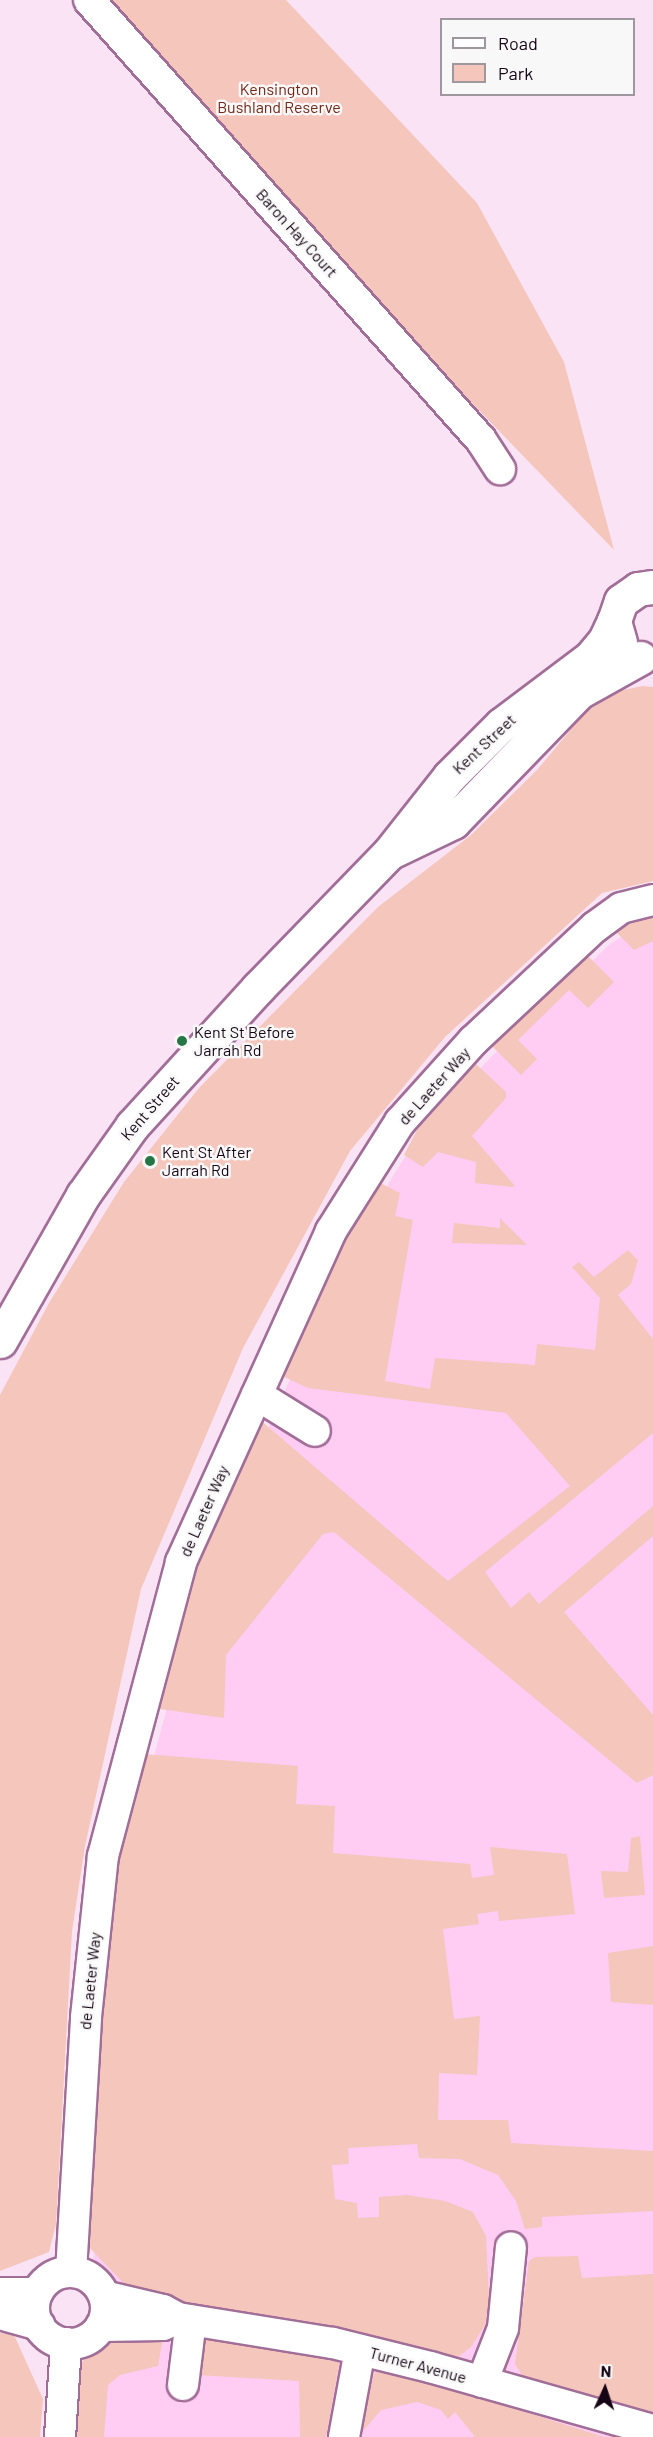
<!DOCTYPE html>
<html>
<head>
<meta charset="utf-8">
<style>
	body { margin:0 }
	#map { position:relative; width:653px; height:2437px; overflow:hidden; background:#fae3f5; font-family:Barlow,sans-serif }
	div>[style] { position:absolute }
	.built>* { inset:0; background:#ffccf4 }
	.green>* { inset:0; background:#f4c6bc }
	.roads { filter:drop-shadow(2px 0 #a16e98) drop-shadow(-2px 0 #a16e98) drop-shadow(0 2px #a16e98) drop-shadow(0 -2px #a16e98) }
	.street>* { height:30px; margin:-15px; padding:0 15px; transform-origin:15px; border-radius:15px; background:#fff }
	.street>.ring { margin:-15px; padding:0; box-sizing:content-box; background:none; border:30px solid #fff; border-radius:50% }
	.primary>* { height:33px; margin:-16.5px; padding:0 16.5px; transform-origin:16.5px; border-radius:16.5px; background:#fff }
	.dots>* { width:16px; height:16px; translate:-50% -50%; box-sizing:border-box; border:3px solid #f8f8f8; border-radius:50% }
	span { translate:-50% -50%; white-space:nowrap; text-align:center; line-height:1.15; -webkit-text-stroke:5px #f8f8f8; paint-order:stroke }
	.park-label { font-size:16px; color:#732717 }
	.street-label { font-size:16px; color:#160514 }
	.poi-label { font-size:16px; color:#160514 }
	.left { translate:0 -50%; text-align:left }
	.legend { position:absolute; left:440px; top:18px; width:195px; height:78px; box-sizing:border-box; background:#f8f8f8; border:2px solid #9e979d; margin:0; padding:8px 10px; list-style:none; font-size:18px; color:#160514 }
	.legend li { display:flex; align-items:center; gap:12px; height:30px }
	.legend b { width:30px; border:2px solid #9e979d }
	.north { position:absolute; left:575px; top:2359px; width:60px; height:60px; -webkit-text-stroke:4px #f8f8f8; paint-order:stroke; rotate:3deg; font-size:16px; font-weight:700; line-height:24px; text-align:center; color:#160514 }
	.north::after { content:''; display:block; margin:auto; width:21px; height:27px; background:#160514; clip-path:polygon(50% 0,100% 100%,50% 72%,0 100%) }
</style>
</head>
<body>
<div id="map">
	<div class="built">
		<i style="clip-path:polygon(653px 924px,653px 2437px,82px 2437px,109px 2019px,126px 1860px,204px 1570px,352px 1242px,418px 1136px,490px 1058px,609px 945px,632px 930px)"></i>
	</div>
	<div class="green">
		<i style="clip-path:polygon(99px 0,286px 0,477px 203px,564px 362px,614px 550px,166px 86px)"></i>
		<i style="clip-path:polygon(643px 686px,653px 687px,653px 881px,602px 893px,445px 1037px,350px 1151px,243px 1348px,141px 1589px,85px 1846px,72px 1931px,56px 2224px,49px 2252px,0 2271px,0 1395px,49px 1303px,124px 1182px,199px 1088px,378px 907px,471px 835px,538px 769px,587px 710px,618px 691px)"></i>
		<i style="clip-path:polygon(644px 915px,653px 916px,653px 941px,634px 950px,613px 929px)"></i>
		<i style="clip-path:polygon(584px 952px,614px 982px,588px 1008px,569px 990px,518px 1040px,537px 1059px,521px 1075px,490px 1044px)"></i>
		<i style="clip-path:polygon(476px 1064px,506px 1092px,506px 1098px,472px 1136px,515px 1186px,512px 1187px,475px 1183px,476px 1162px,438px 1152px,423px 1167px,404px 1155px,417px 1130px)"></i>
		<i style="clip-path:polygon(378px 1182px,400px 1193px,395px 1216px,413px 1220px,385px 1381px,430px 1389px,435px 1358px,535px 1365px,537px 1344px,595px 1350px,600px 1298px,572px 1267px,579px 1262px,594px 1277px,628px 1250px,638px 1260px,631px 1284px,618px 1295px,653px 1339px,653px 1433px,485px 1572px,511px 1608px,529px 1592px,539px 1604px,653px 1506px,653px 1536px,564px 1612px,653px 1715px,653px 1775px,637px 1783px,334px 1532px,323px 1534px,226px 1655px,224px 1718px,153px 1708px,187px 1576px,259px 1419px,448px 1581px,570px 1486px,506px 1413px,308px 1388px,282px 1376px,339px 1246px)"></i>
		<i style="clip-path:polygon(500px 1218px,527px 1245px,452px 1243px,454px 1223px,500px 1228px)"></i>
		<i style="clip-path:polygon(143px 1754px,298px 1766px,296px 1804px,335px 1806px,333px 1853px,470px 1864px,472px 1878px,494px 1875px,490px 1847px,567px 1854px,575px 1914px,499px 1921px,498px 1911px,477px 1914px,479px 1924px,443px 1929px,454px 2019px,480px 2016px,477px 2075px,439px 2073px,438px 2120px,508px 2120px,511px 2143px,653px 2151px,653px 2211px,542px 2217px,542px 2227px,525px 2229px,516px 2201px,498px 2175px,460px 2159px,419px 2158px,417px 2144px,348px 2148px,349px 2164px,332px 2165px,335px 2199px,357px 2203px,358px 2218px,379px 2217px,379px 2197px,407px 2195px,445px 2201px,473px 2212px,486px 2236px,489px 2299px,485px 2325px,471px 2347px,458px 2357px,132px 2292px,86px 2244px,105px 1979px,119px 1862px)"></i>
		<i style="clip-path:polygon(640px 1836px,645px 1895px,604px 1898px,601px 1871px,628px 1872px,631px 1838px)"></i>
		<i style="clip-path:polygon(653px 1946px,653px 2005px,611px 2002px,608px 1953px)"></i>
		<i style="clip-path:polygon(578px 2256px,582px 2278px,653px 2274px,653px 2413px,525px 2380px,515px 2364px,529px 2261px,535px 2257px)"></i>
		<i style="clip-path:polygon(0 2333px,14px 2335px,43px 2399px,40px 2437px,0 2437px)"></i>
		<i style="clip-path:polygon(207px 2335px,340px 2359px,326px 2437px,300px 2437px,299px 2381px,197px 2375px,201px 2339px)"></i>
		<i style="clip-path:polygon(163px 2337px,158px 2366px,120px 2375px,108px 2385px,104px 2437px,72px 2437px,76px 2371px,93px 2346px,117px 2338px)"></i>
		<i style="clip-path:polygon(380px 2368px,390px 2369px,604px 2437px,475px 2437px,455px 2412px,448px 2419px,441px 2410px,417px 2402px,381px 2410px,358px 2437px,374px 2374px)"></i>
	</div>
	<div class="roads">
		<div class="street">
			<i style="left:89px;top:0;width:589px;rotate:48.3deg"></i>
			<i style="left:481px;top:440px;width:35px;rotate:57deg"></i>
			<i style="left:257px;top:1395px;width:68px;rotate:31.8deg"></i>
			<i style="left:71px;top:2272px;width:255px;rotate:-86.6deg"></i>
			<i style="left:86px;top:2017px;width:162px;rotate:-84deg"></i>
			<i style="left:103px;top:1856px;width:304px;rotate:-75.1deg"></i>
			<i style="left:181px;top:1562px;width:363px;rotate:-65.6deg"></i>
			<i style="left:331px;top:1231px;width:129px;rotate:-57.7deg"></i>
			<i style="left:400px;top:1122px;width:109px;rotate:-48deg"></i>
			<i style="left:473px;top:1041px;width:167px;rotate:-43.1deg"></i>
			<i style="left:595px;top:927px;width:32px;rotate:-36deg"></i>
			<i style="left:621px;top:908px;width:33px;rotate:-14deg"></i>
			<i class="ring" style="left:34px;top:2272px;width:42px;height:42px"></i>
			<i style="left:0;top:2293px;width:37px"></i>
			<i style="left:104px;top:2296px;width:61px;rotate:13.3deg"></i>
			<i style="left:163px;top:2310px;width:17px;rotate:28deg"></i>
			<i style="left:178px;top:2318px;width:157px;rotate:9.2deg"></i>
			<i style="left:333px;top:2343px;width:100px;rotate:13.9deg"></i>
			<i style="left:430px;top:2367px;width:232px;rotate:15.8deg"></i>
			<i style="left:0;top:2314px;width:41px;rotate:15.8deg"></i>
			<i style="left:101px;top:2326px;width:62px;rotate:-0.9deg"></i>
			<i style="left:163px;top:2325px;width:13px;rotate:-23deg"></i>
			<i style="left:482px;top:2382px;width:58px;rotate:-68.7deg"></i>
			<i style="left:503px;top:2328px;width:81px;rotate:-84.4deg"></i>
			<i style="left:183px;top:2385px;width:65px;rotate:-83deg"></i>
			<i style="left:60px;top:2437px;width:94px;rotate:-86.3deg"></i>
			<i style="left:344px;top:2437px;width:88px;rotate:-79.6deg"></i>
		</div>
		<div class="primary">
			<i style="left:620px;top:642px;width:22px;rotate:-106deg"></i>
			<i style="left:614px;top:621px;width:21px;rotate:-71deg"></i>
			<i style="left:621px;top:601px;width:21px;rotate:-35deg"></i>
			<i style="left:638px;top:589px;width:15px;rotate:-8deg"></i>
			<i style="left:393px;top:851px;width:67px;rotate:-25.8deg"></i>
			<i style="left:453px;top:822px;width:181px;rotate:-45.9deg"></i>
			<i style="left:579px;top:692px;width:70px;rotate:-29.1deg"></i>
			<i style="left:0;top:1341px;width:168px;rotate:-60.4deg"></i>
			<i style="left:83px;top:1195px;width:85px;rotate:-54.6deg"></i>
			<i style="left:132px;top:1126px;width:187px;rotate:-47.6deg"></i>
			<i style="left:258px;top:988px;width:188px;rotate:-45.9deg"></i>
			<i style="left:389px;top:853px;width:97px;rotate:-51.7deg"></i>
			<i style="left:449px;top:777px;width:74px;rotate:-45deg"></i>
			<i style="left:501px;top:725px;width:111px;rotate:-37deg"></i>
			<i style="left:590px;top:658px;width:23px;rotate:-50deg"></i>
			<i style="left:605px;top:640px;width:21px;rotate:-65deg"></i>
		</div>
	</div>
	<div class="dots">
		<i style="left:182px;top:1041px;background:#257545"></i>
		<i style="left:150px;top:1161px;background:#257545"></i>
	</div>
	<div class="park-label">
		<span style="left:279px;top:98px">Kensington<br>Bushland Reserve</span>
	</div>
	<div class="street-label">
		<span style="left:297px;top:233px;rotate:48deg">Baron Hay Court</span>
		<span style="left:484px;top:744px;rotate:-43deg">Kent Street</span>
		<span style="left:434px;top:1086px;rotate:-48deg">de Laeter Way</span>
		<span style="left:150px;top:1108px;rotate:-49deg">Kent Street</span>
		<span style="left:204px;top:1511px;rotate:-66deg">de Laeter Way</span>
		<span style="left:90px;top:1981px;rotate:-84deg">de Laeter Way</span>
		<span style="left:418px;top:2365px;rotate:15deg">Turner Avenue</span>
	</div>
	<div class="poi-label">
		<span class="left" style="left:194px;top:1041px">Kent St Before<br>Jarrah Rd</span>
		<span class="left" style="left:162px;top:1161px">Kent St After<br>Jarrah Rd</span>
	</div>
	<ul class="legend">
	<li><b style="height:8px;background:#fff"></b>Road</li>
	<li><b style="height:16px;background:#f4c6bc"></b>Park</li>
	</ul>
	<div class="north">N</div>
</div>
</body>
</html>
